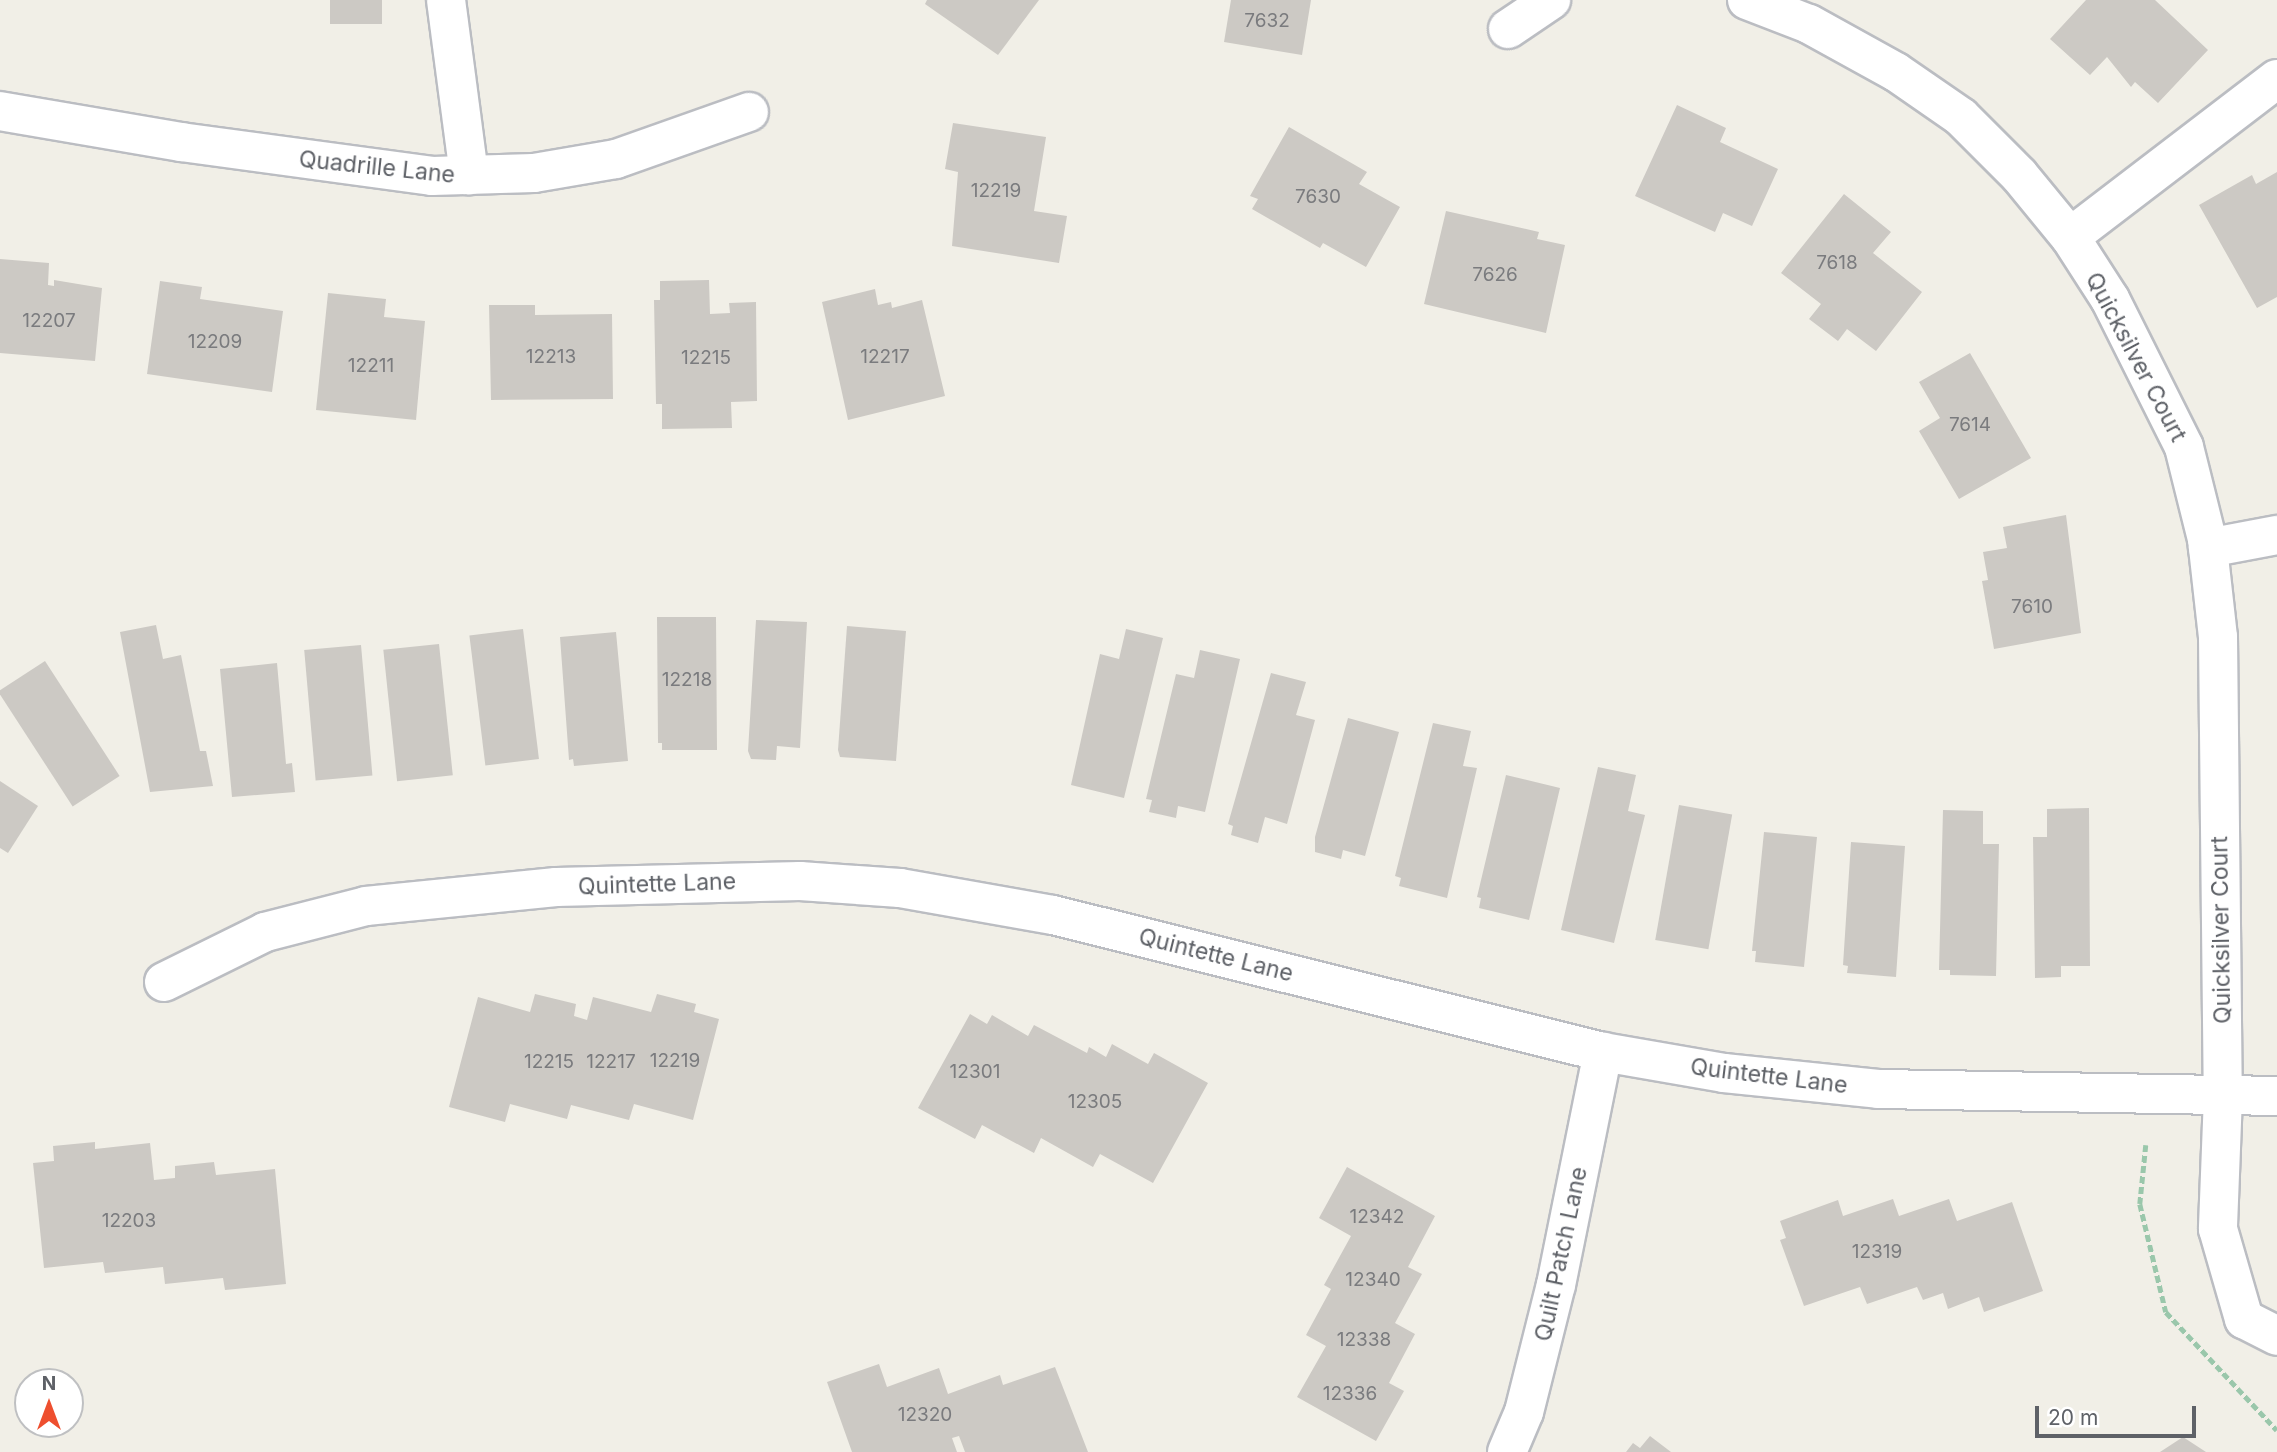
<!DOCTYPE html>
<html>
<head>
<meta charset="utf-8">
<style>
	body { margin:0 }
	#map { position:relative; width:2277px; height:1452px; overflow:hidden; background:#f1efe7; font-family:Inter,sans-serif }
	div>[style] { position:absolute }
	.building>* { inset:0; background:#ccc9c4; transform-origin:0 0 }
	.path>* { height:4.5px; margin-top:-2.25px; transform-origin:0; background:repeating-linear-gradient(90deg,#9ac7ab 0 7px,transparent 0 10.5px) }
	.roads { filter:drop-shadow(2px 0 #bbbdc2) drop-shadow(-2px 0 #bbbdc2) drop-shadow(0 2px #bbbdc2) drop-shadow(0 -2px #bbbdc2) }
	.minor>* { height:38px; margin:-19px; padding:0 19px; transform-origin:19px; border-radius:19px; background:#fff }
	span { translate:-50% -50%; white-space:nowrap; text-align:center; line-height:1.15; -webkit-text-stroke:7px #fff; paint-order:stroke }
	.number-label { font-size:19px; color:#7a7b7e }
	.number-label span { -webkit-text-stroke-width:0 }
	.street-label { font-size:23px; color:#5e6167 }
	.north { position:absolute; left:14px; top:1368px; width:70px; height:70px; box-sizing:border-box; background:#fff; border:2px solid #bfc0c2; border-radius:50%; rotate:0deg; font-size:19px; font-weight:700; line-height:28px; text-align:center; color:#5e6167 }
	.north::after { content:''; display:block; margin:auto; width:24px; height:32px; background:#ee4f2f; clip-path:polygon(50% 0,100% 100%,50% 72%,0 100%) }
	.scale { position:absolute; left:2035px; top:1406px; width:161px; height:32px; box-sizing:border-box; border:4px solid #5e6167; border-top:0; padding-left:9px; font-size:21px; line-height:24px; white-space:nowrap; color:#5e6167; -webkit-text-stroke:5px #fff; paint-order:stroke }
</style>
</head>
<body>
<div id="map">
	<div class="building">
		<i style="left:330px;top:0;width:52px;height:24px"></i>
		<i style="clip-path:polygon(927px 0,1039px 0,998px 55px,925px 4px)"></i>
		<i style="clip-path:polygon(1231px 0,1311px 0,1302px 55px,1224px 42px)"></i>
		<i style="clip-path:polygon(2086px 0,2155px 0,2208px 50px,2158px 103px,2135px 82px,2131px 87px,2107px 57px,2090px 75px,2050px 39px)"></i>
		<i style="clip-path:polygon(1677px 105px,1726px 128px,1720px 142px,1778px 169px,1752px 226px,1723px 213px,1715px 232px,1635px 196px)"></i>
		<i style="clip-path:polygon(953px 123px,1046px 137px,1034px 211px,1067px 216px,1059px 263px,952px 246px,958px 172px,945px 169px)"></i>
		<i style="clip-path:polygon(1289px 127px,1367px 172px,1359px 184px,1400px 207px,1366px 267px,1323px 243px,1320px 248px,1252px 209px,1258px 199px,1250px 196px)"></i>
		<i style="clip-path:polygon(2277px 172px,2277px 297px,2257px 308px,2199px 205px,2252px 175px,2256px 184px)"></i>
		<i style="clip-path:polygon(1844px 194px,1891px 232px,1873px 253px,1922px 292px,1876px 351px,1847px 329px,1838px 341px,1809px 319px,1821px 304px,1781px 273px)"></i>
		<i style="clip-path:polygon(1446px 211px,1539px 232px,1537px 239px,1565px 245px,1546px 333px,1424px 304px)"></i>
		<i style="clip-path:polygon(0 259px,49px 263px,48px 285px,54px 286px,54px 280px,102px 288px,95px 361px,0 353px)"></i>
		<i style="clip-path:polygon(709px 280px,710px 314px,730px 313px,729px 303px,756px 302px,757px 401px,731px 402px,732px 428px,662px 429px,662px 404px,656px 404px,654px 300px,660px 300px,660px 281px)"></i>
		<i style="clip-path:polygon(160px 281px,202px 287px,200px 299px,283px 311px,272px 392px,147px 374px)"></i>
		<i style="clip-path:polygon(875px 289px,878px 305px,891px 302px,892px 308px,922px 300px,945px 396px,848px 420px,822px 302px)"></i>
		<i style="clip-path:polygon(328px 293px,386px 299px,384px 317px,425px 321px,416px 420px,316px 410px)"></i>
		<i style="clip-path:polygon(489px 305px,535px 305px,535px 315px,612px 314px,613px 399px,491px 400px)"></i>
		<i style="clip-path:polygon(1970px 353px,2031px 458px,1959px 499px,1919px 431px,1940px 418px,1919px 382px)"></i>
		<i style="clip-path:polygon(2066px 515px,2081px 633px,1994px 649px,1982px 581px,1988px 580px,1983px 552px,2007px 548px,2003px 527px)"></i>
		<i style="clip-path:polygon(657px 617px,716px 617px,717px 750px,662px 750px,662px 743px,658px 743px)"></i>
		<i style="clip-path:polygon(756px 620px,807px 622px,800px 748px,777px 746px,776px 760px,751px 759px,748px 751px)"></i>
		<i style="clip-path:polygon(156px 625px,163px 659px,181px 655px,200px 751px,206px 751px,213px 786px,150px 792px,120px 632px)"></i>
		<i style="clip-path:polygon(847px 626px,906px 631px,896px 761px,840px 757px,838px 750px)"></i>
		<i style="left:523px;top:629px;width:131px;height:54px;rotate:83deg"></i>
		<i style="clip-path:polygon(1126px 629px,1163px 638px,1124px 798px,1071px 785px,1100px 654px,1119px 659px)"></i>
		<i style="clip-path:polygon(616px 632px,628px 761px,574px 766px,573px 759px,569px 760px,560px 637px)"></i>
		<i style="left:439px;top:644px;width:132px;height:56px;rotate:84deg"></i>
		<i style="left:361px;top:645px;width:131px;height:57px;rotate:85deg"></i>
		<i style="clip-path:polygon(1200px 650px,1240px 659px,1205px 812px,1178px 806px,1176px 818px,1149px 812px,1152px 800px,1146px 799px,1176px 674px,1194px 678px)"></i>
		<i style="left:45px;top:661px;width:137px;height:56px;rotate:57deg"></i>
		<i style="clip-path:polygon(277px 663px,286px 764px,292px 763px,295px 792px,232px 797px,220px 669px)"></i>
		<i style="clip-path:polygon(1271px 673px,1306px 682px,1296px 715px,1315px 720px,1287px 824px,1265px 817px,1258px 843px,1231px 835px,1233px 826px,1228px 824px)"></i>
		<i style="clip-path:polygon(1348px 718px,1399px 732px,1365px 856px,1343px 850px,1341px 859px,1315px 852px,1315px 837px)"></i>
		<i style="clip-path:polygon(1433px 723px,1471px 731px,1463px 766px,1477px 768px,1447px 898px,1399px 886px,1401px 878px,1395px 876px)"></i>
		<i style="clip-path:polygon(1598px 767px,1636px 775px,1628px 811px,1645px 815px,1614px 943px,1561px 930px)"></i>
		<i style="clip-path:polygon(1506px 775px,1560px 788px,1529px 920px,1479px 908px,1481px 898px,1477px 897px)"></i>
		<i style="clip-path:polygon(0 781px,38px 806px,8px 853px,0 848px)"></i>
		<i style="left:1679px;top:805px;width:54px;height:137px;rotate:10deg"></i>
		<i style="clip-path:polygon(2089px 808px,2090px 966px,2061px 966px,2061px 977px,2035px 978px,2033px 837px,2047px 837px,2047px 809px)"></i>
		<i style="clip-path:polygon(1943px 810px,1983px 811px,1983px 844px,1999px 844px,1996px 976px,1950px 975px,1950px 970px,1939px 970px)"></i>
		<i style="clip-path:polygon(1764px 832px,1817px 837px,1804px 967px,1755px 962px,1756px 951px,1752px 951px)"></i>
		<i style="clip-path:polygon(1851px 842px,1905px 846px,1896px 977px,1847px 973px,1848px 966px,1843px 965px)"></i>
		<i style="clip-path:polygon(535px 994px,576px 1004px,574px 1016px,587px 1020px,593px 997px,651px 1012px,657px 994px,696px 1004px,694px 1012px,719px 1019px,693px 1120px,634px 1104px,629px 1120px,571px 1105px,567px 1119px,510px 1104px,505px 1122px,449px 1107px,478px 997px,530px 1012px)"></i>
		<i style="clip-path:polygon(970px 1014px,987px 1024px,992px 1015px,1028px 1036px,1034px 1025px,1087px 1053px,1089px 1047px,1106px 1057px,1112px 1044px,1148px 1064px,1154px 1053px,1208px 1083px,1153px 1183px,1100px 1154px,1093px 1167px,1041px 1138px,1034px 1153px,982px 1125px,975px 1139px,918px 1108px)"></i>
		<i style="clip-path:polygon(95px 1142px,95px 1149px,150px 1143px,154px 1180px,175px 1178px,175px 1166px,214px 1162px,216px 1175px,275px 1169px,286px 1284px,225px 1290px,223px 1278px,165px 1284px,163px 1267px,105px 1273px,103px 1262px,44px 1268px,33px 1163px,54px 1161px,53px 1146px)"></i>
		<i style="clip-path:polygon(1347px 1167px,1435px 1216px,1408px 1267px,1422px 1274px,1395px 1323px,1415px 1334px,1389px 1383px,1404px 1391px,1376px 1441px,1297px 1397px,1326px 1346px,1306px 1335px,1331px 1289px,1324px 1285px,1351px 1236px,1319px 1218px)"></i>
		<i style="clip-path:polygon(1893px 1199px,1899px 1216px,1949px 1199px,1957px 1221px,2012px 1202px,2043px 1291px,1984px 1312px,1979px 1297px,1948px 1309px,1943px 1293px,1923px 1300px,1917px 1287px,1867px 1304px,1860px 1287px,1804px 1306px,1780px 1240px,1786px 1238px,1780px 1221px,1838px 1200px,1843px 1216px)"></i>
		<i style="clip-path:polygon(879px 1364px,887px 1387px,939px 1368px,948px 1394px,1000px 1375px,1003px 1385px,1055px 1367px,1088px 1452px,965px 1452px,959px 1436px,952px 1438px,957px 1452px,852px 1452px,827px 1382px)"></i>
		<i style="clip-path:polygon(1650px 1436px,1671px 1452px,1626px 1452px,1633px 1443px,1640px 1448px)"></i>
		<i style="clip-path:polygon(2183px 1437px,2206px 1452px,2160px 1452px)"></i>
	</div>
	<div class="path">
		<i style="left:2146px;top:1145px;width:59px;rotate:95.8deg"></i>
		<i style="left:2140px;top:1204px;width:111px;rotate:76.5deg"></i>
		<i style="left:2166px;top:1312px;width:162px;rotate:46.8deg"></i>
	</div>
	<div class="roads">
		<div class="minor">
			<i style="left:446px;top:0;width:177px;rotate:82.5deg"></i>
			<i style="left:1747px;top:0;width:66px;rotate:21.2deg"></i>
			<i style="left:1809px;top:24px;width:99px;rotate:28.9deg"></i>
			<i style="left:1896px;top:72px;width:79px;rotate:34.7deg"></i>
			<i style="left:1961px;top:117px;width:82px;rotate:45deg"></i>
			<i style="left:2019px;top:175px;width:80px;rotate:50.6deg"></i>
			<i style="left:2070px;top:237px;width:74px;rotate:57.2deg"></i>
			<i style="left:2110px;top:299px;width:165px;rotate:63.4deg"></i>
			<i style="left:2184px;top:447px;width:95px;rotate:76deg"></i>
			<i style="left:2207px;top:539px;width:99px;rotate:83.6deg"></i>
			<i style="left:2218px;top:637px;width:459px;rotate:89.4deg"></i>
			<i style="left:2223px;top:1096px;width:133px;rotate:92.2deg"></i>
			<i style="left:2218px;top:1229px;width:94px;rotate:73.9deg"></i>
			<i style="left:2244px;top:1319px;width:37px;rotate:27deg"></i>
			<i style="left:1508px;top:29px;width:52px;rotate:-34deg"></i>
			<i style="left:0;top:111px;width:184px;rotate:9.7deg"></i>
			<i style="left:181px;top:142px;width:253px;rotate:7.7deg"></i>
			<i style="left:432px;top:176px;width:102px;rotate:-1.7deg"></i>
			<i style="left:534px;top:173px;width:83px;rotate:-9.7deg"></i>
			<i style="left:616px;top:159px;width:141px;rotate:-19.5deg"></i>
			<i style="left:2070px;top:237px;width:260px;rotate:-37.4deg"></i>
			<i style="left:2208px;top:548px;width:70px;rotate:-10.7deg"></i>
			<i style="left:164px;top:982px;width:113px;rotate:-26.3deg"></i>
			<i style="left:265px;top:932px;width:104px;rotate:-14.4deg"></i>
			<i style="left:366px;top:906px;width:191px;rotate:-5.7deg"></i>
			<i style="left:556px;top:887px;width:244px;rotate:-1.4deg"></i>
			<i style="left:800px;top:881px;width:100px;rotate:4deg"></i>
			<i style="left:900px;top:888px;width:155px;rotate:10deg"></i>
			<i style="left:1053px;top:915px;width:567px;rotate:13.99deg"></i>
			<i style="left:1603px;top:1052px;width:123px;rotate:9.8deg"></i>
			<i style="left:1724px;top:1073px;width:155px;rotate:5.9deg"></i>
			<i style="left:1878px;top:1089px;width:399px;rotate:1deg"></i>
			<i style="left:1507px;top:1452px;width:43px;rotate:-67deg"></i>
			<i style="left:1524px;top:1412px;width:131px;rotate:-75.9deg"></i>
			<i style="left:1556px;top:1285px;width:238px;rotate:-78.6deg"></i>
		</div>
	</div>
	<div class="number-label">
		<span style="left:1267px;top:21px">7632</span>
		<span style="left:996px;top:191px">12219</span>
		<span style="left:1318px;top:197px">7630</span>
		<span style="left:1837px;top:263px">7618</span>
		<span style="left:1495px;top:275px">7626</span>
		<span style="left:49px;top:321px">12207</span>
		<span style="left:215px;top:342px">12209</span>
		<span style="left:551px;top:357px">12213</span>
		<span style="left:885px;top:357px">12217</span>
		<span style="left:706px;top:358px">12215</span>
		<span style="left:371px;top:366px">12211</span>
		<span style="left:1970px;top:425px">7614</span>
		<span style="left:2032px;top:607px">7610</span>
		<span style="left:687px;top:680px">12218</span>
		<span style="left:675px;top:1061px">12219</span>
		<span style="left:549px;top:1062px">12215</span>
		<span style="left:611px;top:1062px">12217</span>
		<span style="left:975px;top:1072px">12301</span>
		<span style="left:1095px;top:1102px">12305</span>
		<span style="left:1377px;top:1217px">12342</span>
		<span style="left:129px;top:1221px">12203</span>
		<span style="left:1877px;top:1252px">12319</span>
		<span style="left:1373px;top:1280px">12340</span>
		<span style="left:1364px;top:1340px">12338</span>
		<span style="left:1350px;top:1394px">12336</span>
		<span style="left:925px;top:1415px">12320</span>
	</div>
	<div class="street-label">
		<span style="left:377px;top:167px;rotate:6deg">Quadrille Lane</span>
		<span style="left:2136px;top:357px;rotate:62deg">Quicksilver Court</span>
		<span style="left:657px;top:884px;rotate:-2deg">Quintette Lane</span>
		<span style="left:2221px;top:930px;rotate:-91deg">Quicksilver Court</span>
		<span style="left:1216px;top:955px;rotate:14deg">Quintette Lane</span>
		<span style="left:1769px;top:1076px;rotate:7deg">Quintette Lane</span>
		<span style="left:1561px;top:1254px;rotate:-78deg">Quilt Patch Lane</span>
	</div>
	<div class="north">N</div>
	<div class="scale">20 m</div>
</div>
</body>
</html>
